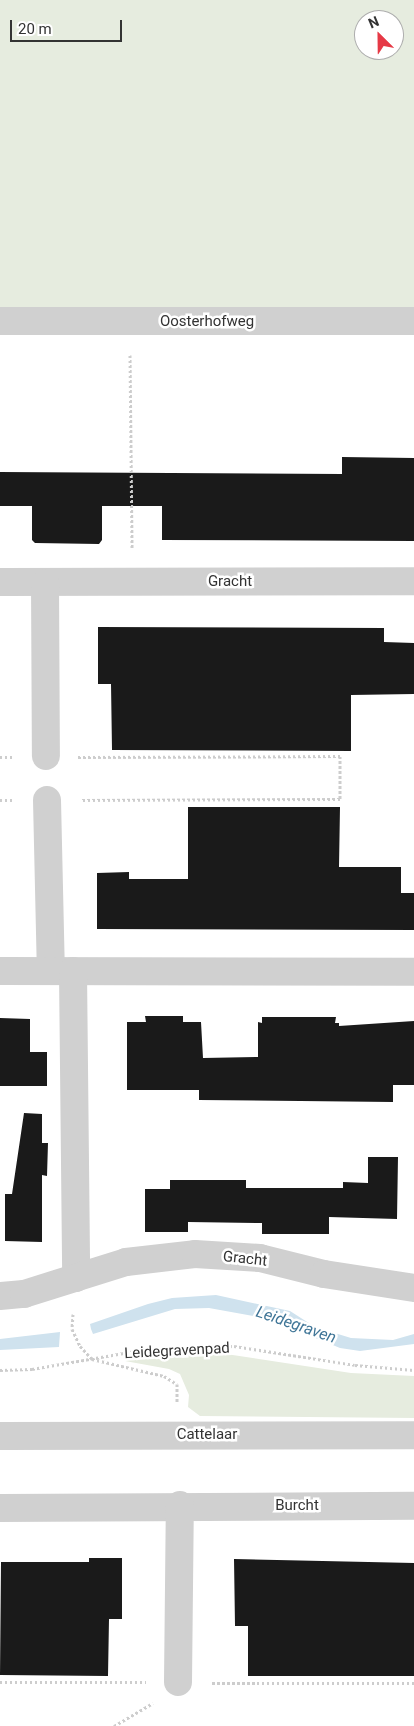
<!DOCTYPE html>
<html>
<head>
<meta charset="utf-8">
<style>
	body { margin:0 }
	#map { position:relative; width:414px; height:1726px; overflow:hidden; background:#fff; font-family:Roboto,sans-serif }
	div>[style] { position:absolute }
	.green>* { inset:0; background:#e6ecdf }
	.water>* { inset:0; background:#cfe2ee }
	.building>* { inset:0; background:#1a1a1a }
	.path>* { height:3px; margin-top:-1.5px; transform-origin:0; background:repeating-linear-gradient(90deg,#cdcdcd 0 2.5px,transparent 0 5px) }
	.minor>* { height:28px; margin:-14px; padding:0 14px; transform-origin:14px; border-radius:14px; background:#d0d0d0 }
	span { translate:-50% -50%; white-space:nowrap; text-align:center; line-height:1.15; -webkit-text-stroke:5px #fff; paint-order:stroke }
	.street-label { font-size:15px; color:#333 }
	.water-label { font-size:16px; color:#3f7597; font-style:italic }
	.north { position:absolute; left:354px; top:10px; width:50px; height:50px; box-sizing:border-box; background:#fff; border:1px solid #adadad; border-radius:50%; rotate:337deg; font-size:14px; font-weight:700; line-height:20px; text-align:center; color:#333 }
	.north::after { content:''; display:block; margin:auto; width:18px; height:22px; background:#e63946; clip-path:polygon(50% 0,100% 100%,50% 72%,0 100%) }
	.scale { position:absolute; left:10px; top:20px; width:112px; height:22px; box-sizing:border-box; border:2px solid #333; border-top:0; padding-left:6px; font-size:15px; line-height:18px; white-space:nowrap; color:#333; -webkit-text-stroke:4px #fff; paint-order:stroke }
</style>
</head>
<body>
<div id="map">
	<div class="green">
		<i style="clip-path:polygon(evenodd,0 0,414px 0,414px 312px,0 311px,0 0,364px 20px,394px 20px,394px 50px,364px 50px,364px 20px)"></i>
		<i style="clip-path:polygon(226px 1354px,351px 1373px,414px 1376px,414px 1418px,200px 1416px,188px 1407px,189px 1395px,180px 1374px,169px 1369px,125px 1361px,141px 1357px)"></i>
	</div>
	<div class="water">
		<i style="clip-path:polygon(216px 1295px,290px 1311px,315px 1327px,351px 1338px,393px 1340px,414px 1334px,414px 1344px,360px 1351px,340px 1348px,269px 1319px,209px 1308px,175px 1309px,93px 1334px,91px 1329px,90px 1324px,148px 1304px,172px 1298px)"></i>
		<i style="clip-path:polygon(60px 1332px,59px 1347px,0 1350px,0 1339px)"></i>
	</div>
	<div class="building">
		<i style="clip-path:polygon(342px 457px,414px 458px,414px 541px,162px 540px,162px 506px,102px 506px,102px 540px,99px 544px,35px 543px,32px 540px,32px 506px,0 506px,0 472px,342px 474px)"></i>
		<i style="clip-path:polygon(98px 627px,384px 628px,384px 642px,414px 643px,414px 694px,351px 695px,351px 751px,112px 750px,111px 684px,98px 684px)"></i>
		<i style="clip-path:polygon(188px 807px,340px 807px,339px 867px,401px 867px,401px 893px,414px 893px,414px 930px,97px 929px,97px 873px,129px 872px,129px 879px,188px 879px)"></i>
		<i style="clip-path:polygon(145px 1016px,183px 1016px,183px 1022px,201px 1022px,203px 1058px,258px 1057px,258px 1022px,262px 1023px,262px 1017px,336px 1017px,335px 1023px,339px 1023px,339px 1026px,414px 1021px,414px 1085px,393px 1085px,393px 1102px,199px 1100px,199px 1090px,127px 1090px,127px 1022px,146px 1022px)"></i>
		<i style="clip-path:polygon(0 1018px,30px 1019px,30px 1052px,47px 1052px,47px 1086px,0 1086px)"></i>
		<i style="clip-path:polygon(24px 1113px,42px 1114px,42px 1143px,48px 1143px,47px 1176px,42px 1175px,42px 1242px,5px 1241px,5px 1194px,12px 1194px)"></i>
		<i style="clip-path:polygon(368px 1157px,398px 1157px,397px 1219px,329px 1217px,329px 1234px,262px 1234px,262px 1223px,188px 1222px,188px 1232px,145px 1232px,145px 1189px,170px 1189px,170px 1180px,246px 1180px,246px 1188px,343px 1188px,343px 1182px,368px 1183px)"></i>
		<i style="clip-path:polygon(89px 1558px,122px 1558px,122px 1619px,109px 1619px,108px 1676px,0 1675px,1px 1562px,89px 1562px)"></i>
		<i style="clip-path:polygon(234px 1559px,414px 1563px,414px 1676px,248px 1676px,248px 1626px,235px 1626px)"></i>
	</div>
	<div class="path">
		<i style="left:130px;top:355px;width:194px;rotate:89.4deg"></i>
		<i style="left:0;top:757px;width:12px"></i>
		<i style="left:78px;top:757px;width:262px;rotate:-0.2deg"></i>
		<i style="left:340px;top:756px;width:43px;rotate:90deg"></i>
		<i style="left:340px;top:799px;width:259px;rotate:179.8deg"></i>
		<i style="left:0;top:800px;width:14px"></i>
		<i style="left:73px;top:1314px;width:15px;rotate:94deg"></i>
		<i style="left:72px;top:1329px;width:19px;rotate:65deg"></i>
		<i style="left:80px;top:1346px;width:18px;rotate:47deg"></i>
		<i style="left:92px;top:1359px;width:74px;rotate:13.3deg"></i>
		<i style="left:164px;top:1376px;width:15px;rotate:32deg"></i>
		<i style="left:177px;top:1384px;width:18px;rotate:90deg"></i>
		<i style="left:0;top:1370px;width:32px;rotate:-2deg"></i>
		<i style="left:32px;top:1369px;width:105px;rotate:-9.9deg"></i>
		<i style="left:135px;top:1351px;width:99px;rotate:-2.9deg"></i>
		<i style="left:234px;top:1346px;width:122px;rotate:8.9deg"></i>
		<i style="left:355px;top:1365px;width:59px;rotate:4.8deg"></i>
		<i style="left:0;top:1682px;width:146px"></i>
		<i style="left:212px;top:1683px;width:202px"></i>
		<i style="left:114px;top:1726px;width:45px;rotate:-30.5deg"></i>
	</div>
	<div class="minor">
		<i style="left:0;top:321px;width:414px"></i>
		<i style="left:0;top:582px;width:414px;rotate:-0.1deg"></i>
		<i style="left:45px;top:583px;width:173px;rotate:89.7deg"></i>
		<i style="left:47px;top:800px;width:171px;rotate:88.7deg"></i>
		<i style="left:0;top:971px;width:414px;rotate:0.1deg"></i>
		<i style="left:73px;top:971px;width:307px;rotate:89.4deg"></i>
		<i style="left:0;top:1296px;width:24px;rotate:-5deg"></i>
		<i style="left:24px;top:1294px;width:107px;rotate:-17.4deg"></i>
		<i style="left:126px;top:1262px;width:69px;rotate:-6.6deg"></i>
		<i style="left:195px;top:1254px;width:65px;rotate:3.5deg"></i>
		<i style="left:260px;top:1258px;width:66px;rotate:14deg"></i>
		<i style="left:324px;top:1274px;width:91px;rotate:8.8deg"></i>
		<i style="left:0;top:1436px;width:414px;rotate:-0.1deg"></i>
		<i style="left:0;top:1508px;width:414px;rotate:-0.3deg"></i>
		<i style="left:178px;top:1682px;width:177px;rotate:-89.4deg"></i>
	</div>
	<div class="street-label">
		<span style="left:207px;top:322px">Oosterhofweg</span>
		<span style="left:230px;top:582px">Gracht</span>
		<span style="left:245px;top:1259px;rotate:6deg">Gracht</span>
		<span style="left:177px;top:1351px;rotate:-3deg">Leidegravenpad</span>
		<span style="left:207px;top:1435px">Cattelaar</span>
		<span style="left:297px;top:1506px">Burcht</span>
	</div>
	<div class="water-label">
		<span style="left:296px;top:1325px;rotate:19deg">Leidegraven</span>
	</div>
	<div class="north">N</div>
	<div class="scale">20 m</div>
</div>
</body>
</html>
